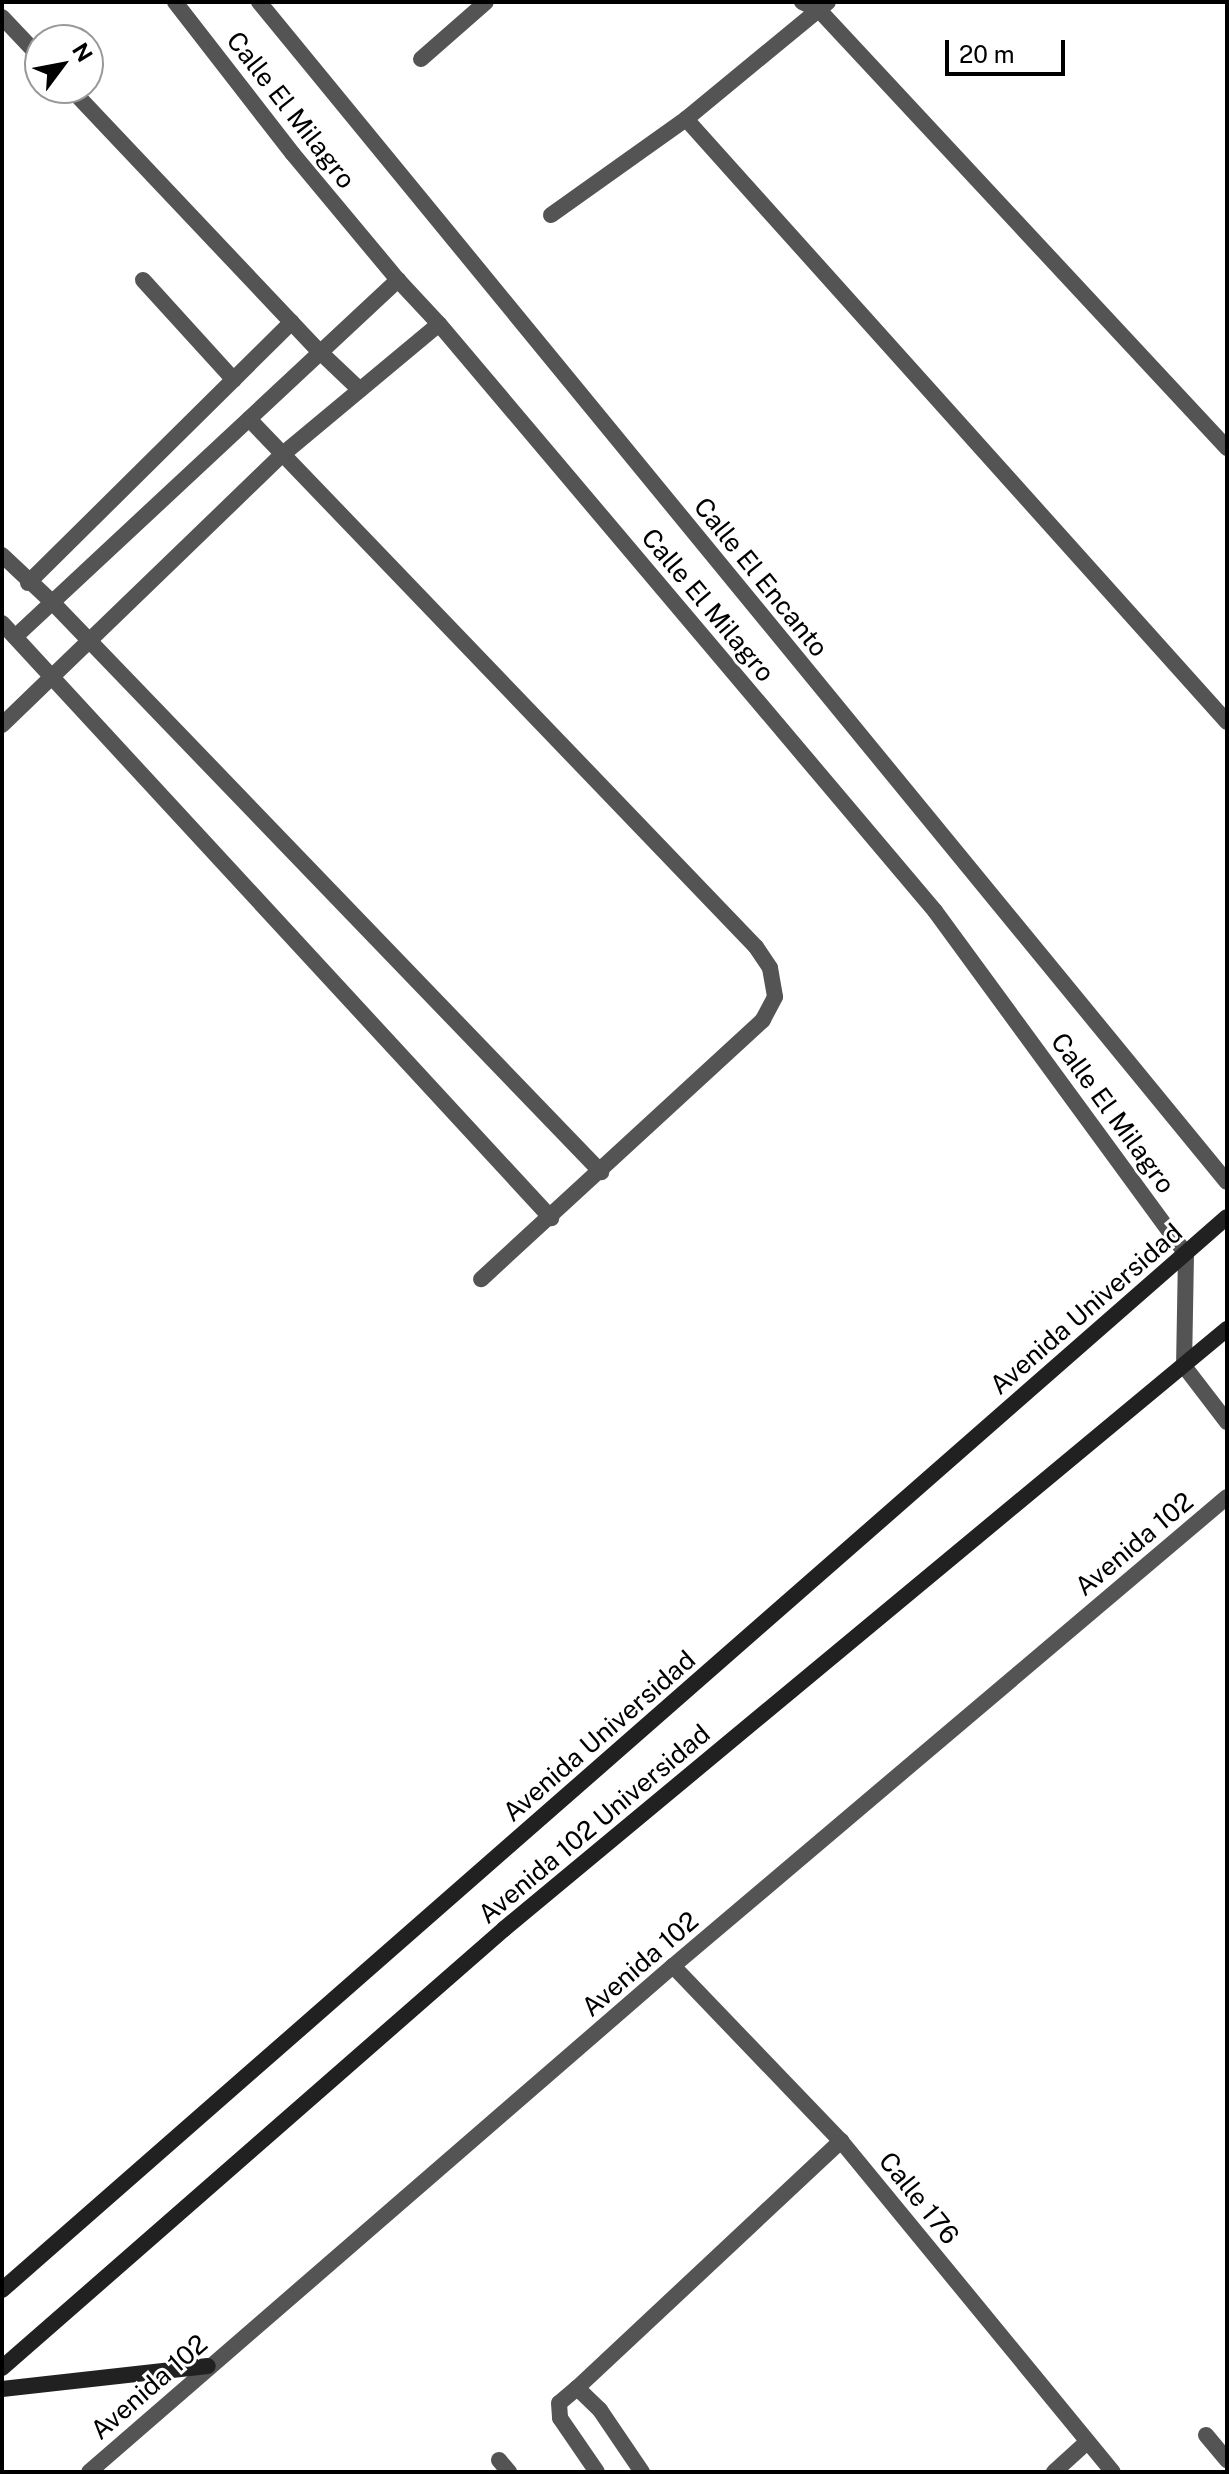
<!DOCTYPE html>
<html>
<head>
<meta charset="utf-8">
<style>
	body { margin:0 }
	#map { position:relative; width:1229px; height:2474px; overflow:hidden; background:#fff; font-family:"Public Sans",sans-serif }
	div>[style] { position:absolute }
	.lane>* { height:16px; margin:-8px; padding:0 8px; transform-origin:8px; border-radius:8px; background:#545454 }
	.street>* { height:16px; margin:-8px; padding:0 8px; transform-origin:8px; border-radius:8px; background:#545454 }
	.secondary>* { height:16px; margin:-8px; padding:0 8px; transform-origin:8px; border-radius:8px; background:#212121 }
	span { translate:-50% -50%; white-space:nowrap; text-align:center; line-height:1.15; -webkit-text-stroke:6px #fff; paint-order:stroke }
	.street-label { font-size:26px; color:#000 }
	.frame { position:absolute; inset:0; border:4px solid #000; pointer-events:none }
	.north { position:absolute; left:24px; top:24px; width:80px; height:80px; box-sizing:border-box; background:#fff; border:2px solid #999; border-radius:50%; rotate:58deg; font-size:22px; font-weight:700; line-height:32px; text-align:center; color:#000 }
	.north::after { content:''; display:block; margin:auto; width:28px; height:36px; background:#000; clip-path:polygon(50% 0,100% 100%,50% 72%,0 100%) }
	.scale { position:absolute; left:945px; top:40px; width:120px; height:36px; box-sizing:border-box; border:4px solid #000; border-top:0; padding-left:10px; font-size:24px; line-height:28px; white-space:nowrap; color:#000; -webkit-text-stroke:6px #fff; paint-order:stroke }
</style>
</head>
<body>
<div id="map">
	<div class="lane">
		<i style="left:2px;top:17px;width:55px;rotate:46.5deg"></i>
		<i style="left:70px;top:88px;width:364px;rotate:46.6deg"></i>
		<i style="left:143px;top:280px;width:135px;rotate:47.7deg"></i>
		<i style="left:28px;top:583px;width:371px;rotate:-44.7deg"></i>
		<i style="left:577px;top:2388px;width:23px;rotate:140deg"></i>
		<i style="left:559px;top:2403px;width:15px;rotate:86deg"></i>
		<i style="left:560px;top:2418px;width:65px;rotate:55.6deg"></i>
		<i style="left:1206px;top:2435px;width:33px;rotate:50deg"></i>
		<i style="left:499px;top:2460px;width:16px;rotate:50deg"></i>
	</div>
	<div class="street">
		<i style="left:175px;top:2px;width:192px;rotate:52.2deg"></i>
		<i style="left:293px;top:154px;width:164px;rotate:50.2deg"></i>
		<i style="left:398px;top:280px;width:60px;rotate:47deg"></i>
		<i style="left:439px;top:324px;width:768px;rotate:49.8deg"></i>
		<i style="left:935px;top:911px;width:425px;rotate:53.8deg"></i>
		<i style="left:1186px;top:1254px;width:112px;rotate:91deg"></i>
		<i style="left:1184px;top:1366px;width:71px;rotate:52.5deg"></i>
		<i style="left:259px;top:2px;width:1526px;rotate:50.64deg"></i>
		<i style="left:802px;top:2px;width:19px;rotate:25deg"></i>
		<i style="left:819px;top:10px;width:599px;rotate:47.03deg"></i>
		<i style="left:421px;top:59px;width:86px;rotate:-41.2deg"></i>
		<i style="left:686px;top:119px;width:810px;rotate:48.1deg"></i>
		<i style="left:551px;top:215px;width:166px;rotate:-35.4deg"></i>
		<i style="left:686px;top:119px;width:184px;rotate:-39.5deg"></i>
		<i style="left:320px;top:352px;width:55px;rotate:43.5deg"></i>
		<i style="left:249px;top:419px;width:732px;rotate:46.16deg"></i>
		<i style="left:756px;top:947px;width:25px;rotate:56deg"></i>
		<i style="left:770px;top:968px;width:29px;rotate:80deg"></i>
		<i style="left:775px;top:997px;width:26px;rotate:118deg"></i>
		<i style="left:763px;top:1020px;width:383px;rotate:137.4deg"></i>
		<i style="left:2px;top:555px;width:71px;rotate:43.3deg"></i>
		<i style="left:54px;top:604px;width:789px;rotate:46.08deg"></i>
		<i style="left:2px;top:623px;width:810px;rotate:47.3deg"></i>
		<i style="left:15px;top:637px;width:524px;rotate:-42.99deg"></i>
		<i style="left:2px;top:725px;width:390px;rotate:-44deg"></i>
		<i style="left:283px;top:454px;width:203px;rotate:-39.8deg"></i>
		<i style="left:673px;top:1966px;width:243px;rotate:46.2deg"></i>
		<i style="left:841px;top:2141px;width:428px;rotate:50.6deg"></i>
		<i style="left:89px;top:2472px;width:773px;rotate:-40.91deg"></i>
		<i style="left:673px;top:1966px;width:726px;rotate:-40.25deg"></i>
		<i style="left:642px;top:2472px;width:75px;rotate:-124.1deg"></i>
		<i style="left:600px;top:2410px;width:32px;rotate:-136deg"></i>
		<i style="left:577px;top:2388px;width:362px;rotate:-43.1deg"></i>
		<i style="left:1054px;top:2472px;width:45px;rotate:-42.3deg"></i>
	</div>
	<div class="secondary">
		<i style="left:2px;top:2290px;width:1628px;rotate:-41.22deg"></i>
		<i style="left:2px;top:2368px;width:667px;rotate:-41.17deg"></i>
		<i style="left:504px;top:1929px;width:940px;rotate:-39.69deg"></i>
		<i style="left:2px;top:2389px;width:207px;rotate:-6.4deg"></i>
	</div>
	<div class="street-label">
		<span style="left:291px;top:110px;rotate:52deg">Calle El Milagro</span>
		<span style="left:761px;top:577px;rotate:51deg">Calle El Encanto</span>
		<span style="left:708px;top:605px;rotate:50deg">Calle El Milagro</span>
		<span style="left:1113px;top:1113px;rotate:54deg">Calle El Milagro</span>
		<span style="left:1086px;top:1309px;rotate:-41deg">Avenida Universidad</span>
		<span style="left:1134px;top:1544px;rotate:-40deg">Avenida 102</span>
		<span style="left:599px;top:1736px;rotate:-41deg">Avenida Universidad</span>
		<span style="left:594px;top:1824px;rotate:-40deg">Avenida 102 Universidad</span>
		<span style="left:640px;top:1964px;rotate:-41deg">Avenida 102</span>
		<span style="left:919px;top:2198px;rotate:51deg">Calle 176</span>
		<span style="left:149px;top:2387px;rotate:-41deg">Avenida 102</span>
	</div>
	<div class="frame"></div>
	<div class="north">N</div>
	<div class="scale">20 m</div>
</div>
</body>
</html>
